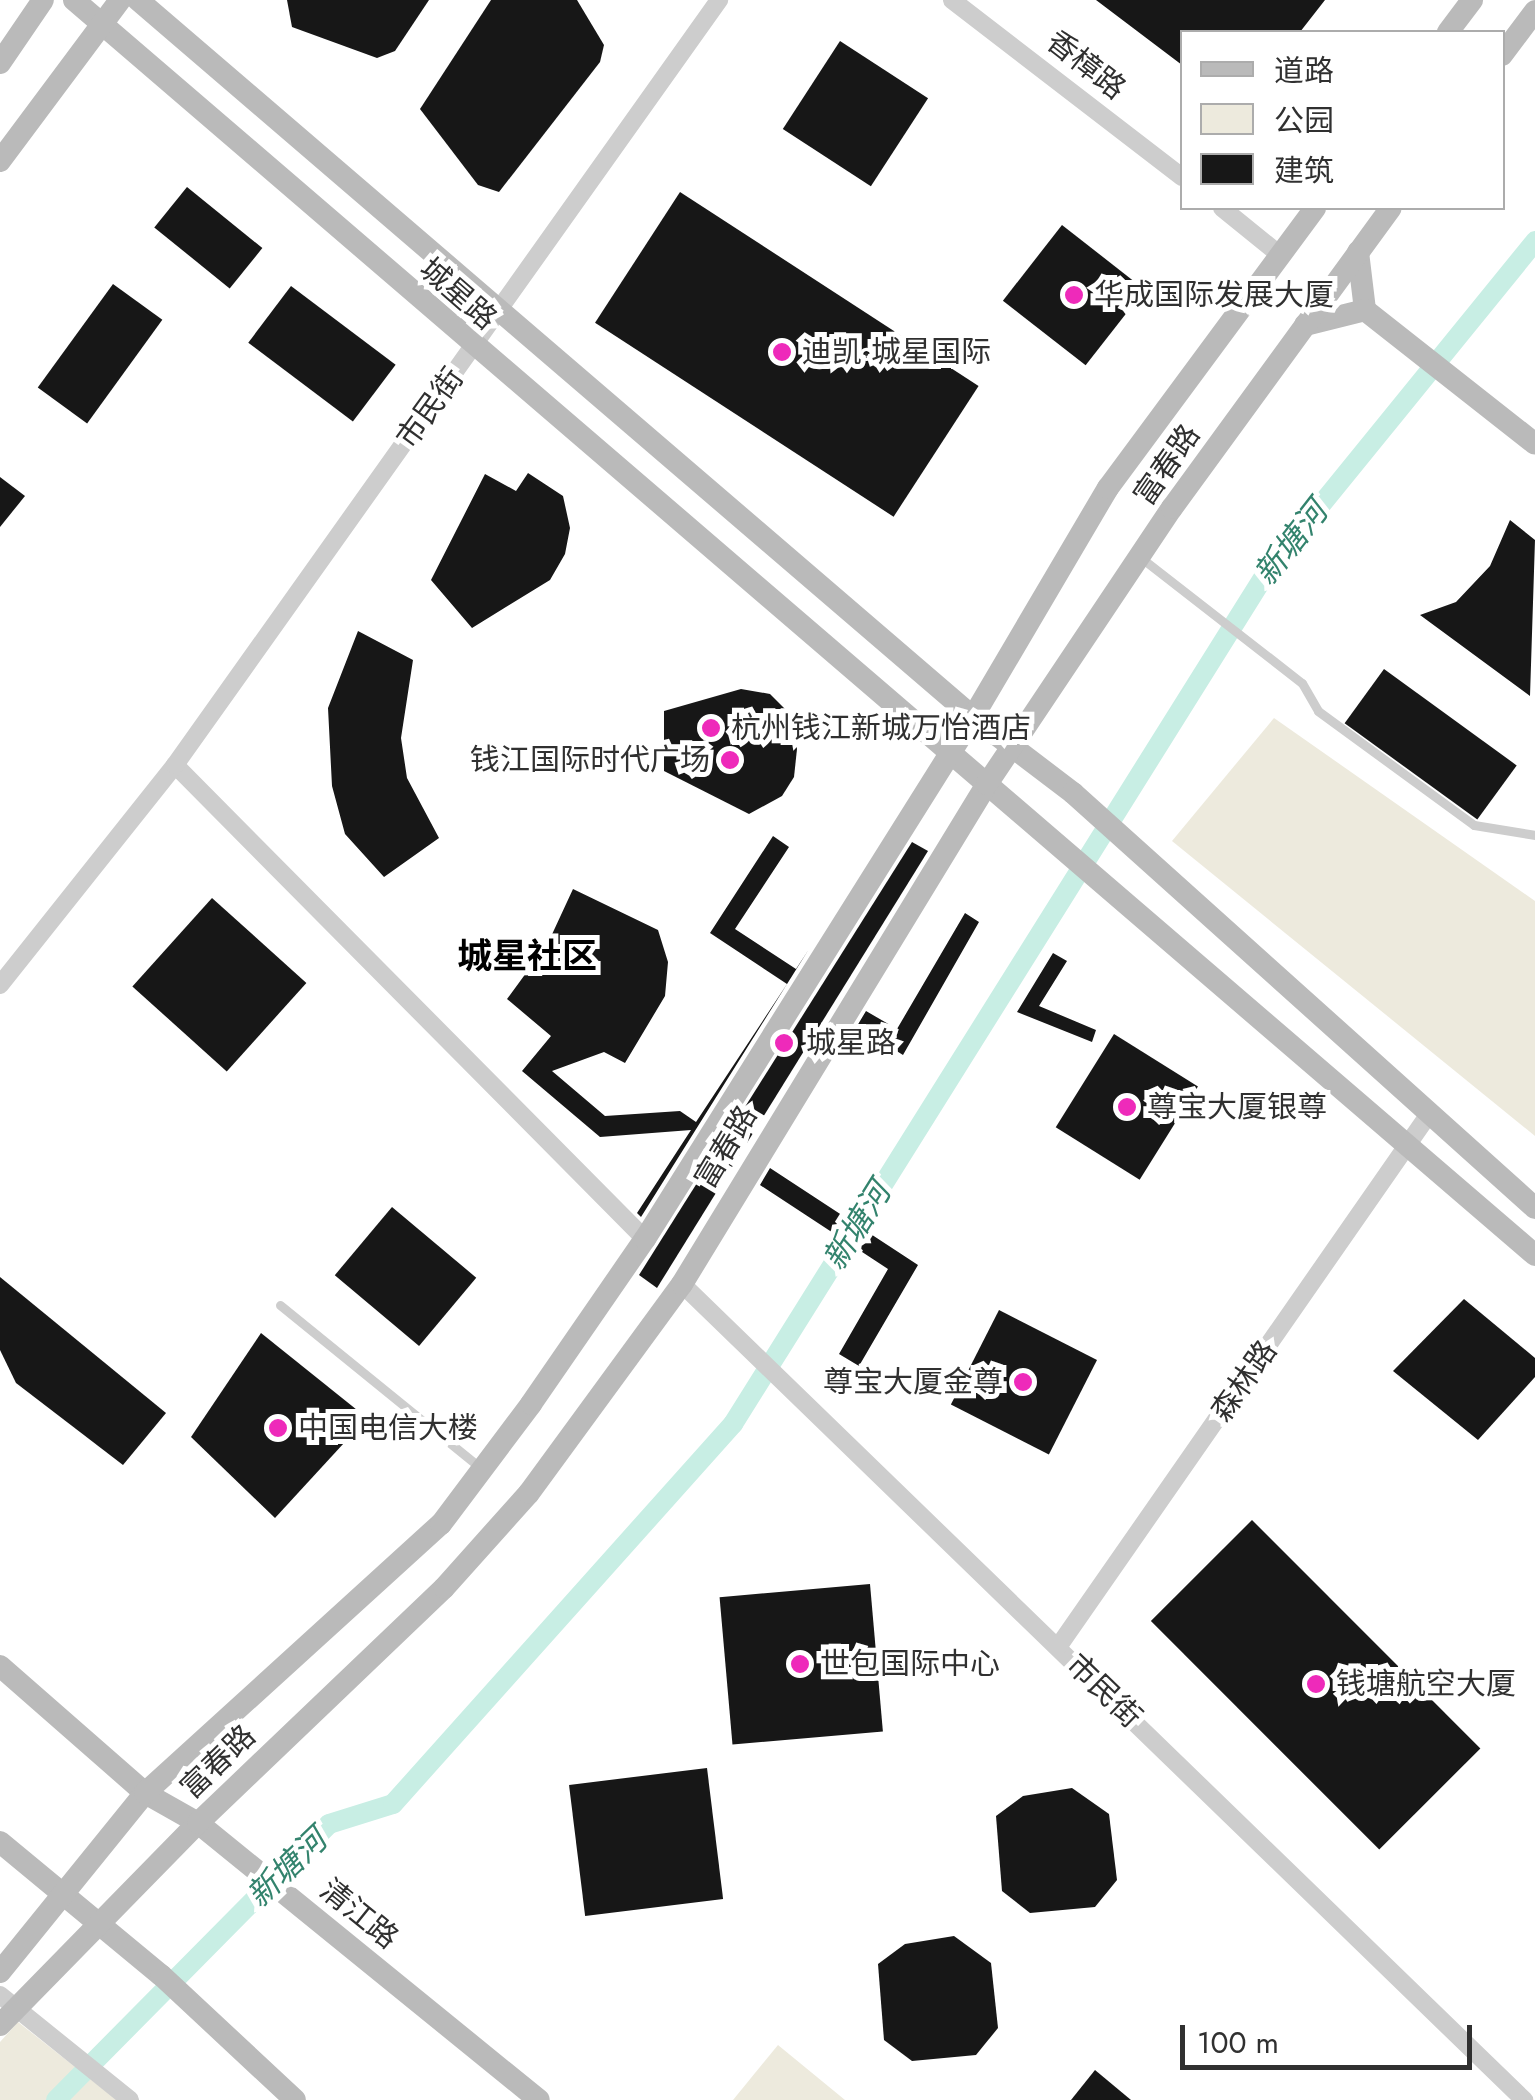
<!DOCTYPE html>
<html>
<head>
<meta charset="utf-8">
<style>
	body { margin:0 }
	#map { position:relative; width:1535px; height:2100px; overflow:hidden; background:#fff; font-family:Jost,"Noto Sans SC",sans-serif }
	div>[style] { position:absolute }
	.green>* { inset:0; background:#edeadd }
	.canal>* { height:20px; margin:-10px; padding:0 10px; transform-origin:10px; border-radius:10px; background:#c8eee4 }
	.building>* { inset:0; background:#171717; transform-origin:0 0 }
	.lane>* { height:9px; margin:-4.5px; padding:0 4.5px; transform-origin:4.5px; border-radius:4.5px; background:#cdcdcd }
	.street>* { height:18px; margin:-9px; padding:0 9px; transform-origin:9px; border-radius:9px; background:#cdcdcd }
	.secondary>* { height:22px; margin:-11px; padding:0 11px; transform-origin:11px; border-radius:11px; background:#bababa }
	.dots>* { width:28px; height:28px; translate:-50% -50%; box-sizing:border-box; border:5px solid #fff; border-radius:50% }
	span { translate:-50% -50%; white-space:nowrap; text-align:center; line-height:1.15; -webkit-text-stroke:10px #fff; paint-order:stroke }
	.street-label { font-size:30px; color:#303030 }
	.poi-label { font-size:30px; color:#303030 }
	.left { translate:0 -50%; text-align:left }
	.right { translate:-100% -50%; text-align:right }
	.water-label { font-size:32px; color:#33836d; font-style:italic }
	.quarter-label { font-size:35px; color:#000; font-weight:700 }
	.legend { position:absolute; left:1180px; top:30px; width:325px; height:180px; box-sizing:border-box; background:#fff; border:2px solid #acacac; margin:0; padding:12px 18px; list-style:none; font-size:30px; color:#303030 }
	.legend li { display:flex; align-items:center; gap:20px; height:50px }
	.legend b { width:50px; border:2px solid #acacac }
	.scale { position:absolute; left:1180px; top:2025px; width:292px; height:45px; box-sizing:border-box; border:5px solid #303030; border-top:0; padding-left:12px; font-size:30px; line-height:35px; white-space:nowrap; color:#303030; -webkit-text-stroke:8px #fff; paint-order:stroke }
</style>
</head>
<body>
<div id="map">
	<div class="green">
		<i style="clip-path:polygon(1274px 718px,1535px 901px,1535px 1136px,1172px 841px)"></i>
		<i style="clip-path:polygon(18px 2022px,117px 2100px,0 2100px,0 2042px)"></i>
		<i style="clip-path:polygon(778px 2045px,845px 2100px,733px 2100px)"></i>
	</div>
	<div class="canal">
		<i style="left:56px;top:2100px;width:388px;rotate:-45.3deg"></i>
		<i style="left:329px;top:1824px;width:67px;rotate:-17.4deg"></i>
		<i style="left:393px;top:1804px;width:510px;rotate:-48.18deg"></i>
		<i style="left:733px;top:1424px;width:1008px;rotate:-57.93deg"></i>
		<i style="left:1268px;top:570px;width:424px;rotate:-50.9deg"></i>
	</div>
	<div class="building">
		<i style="clip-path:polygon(287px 0,429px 0,395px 51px,377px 58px,292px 27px)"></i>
		<i style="clip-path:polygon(491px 0,577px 0,604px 45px,600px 62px,499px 192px,478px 185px,420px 109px)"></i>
		<i style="clip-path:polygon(1096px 0,1325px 0,1300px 32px,1182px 32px,1182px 65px)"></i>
		<i style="left:840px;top:41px;width:105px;height:105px;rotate:33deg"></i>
		<i style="left:187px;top:187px;width:97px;height:52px;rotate:39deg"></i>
		<i style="left:680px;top:192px;width:356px;height:156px;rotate:33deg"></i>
		<i style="left:1062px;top:225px;width:105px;height:96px;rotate:38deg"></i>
		<i style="left:113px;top:284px;width:61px;height:128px;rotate:36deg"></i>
		<i style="left:291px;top:286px;width:131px;height:71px;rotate:37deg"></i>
		<i style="clip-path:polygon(528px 473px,563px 496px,570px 528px,565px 554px,550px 580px,472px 628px,431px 580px,485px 474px,516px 491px)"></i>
		<i style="clip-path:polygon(0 477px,25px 496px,0 527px)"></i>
		<i style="clip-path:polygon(1510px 520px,1535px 540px,1530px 696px,1420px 615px,1456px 602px,1490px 566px)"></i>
		<i style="clip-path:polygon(358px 631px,413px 660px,401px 738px,407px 778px,439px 838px,384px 877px,345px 834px,332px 786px,328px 708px)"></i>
		<i style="left:1384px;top:669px;width:164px;height:67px;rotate:36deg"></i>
		<i style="clip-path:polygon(741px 689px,770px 694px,790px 714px,797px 749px,794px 777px,782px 796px,749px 814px,664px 771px,664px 711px)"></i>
		<i style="clip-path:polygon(773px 836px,789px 847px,735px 929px,796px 969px,809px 949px,641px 1217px,637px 1213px,691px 1130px,600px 1137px,522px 1071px,551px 1036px,507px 999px,548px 943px,573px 889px,658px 930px,668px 962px,665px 996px,625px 1063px,604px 1052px,552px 1071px,605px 1116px,680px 1111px,696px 1122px,787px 984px,710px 933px)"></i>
		<i style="clip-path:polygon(912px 842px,928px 851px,657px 1288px,639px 1275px)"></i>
		<i style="left:212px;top:898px;width:127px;height:119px;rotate:42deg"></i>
		<i style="clip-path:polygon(965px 913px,979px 922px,903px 1055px,857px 1026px,866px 1011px,897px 1029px)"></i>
		<i style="clip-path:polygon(1053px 953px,1067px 961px,1039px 1006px,1096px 1030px,1092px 1042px,1017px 1012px)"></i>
		<i style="left:1114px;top:1034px;width:99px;height:110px;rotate:32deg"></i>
		<i style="clip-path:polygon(770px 1168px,918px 1265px,859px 1366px,839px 1354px,888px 1269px,760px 1185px)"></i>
		<i style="left:392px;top:1207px;width:110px;height:89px;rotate:40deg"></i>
		<i style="clip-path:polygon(0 1277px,166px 1413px,123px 1465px,16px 1383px,0 1350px)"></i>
		<i style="clip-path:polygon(1464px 1299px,1535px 1358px,1535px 1377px,1478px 1440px,1393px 1371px)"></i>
		<i style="left:999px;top:1310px;width:110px;height:106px;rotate:27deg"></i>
		<i style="clip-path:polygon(261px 1333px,367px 1418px,275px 1518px,191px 1437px)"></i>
		<i style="left:1252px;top:1520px;width:323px;height:143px;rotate:45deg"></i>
		<i style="left:870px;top:1584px;width:148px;height:151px;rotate:85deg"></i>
		<i style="left:707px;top:1768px;width:132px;height:139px;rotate:83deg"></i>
		<i style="clip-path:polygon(1072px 1788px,1109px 1814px,1117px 1880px,1095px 1907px,1030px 1913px,1002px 1891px,996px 1816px,1023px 1796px)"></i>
		<i style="clip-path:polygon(954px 1936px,991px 1963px,998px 2028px,976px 2055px,912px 2061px,884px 2040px,878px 1964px,905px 1944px)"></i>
		<i style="clip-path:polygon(1095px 2070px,1131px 2100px,1071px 2100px)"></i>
	</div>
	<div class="lane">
		<i style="left:1140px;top:557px;width:205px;rotate:37.9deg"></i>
		<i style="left:1302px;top:683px;width:32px;rotate:60deg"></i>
		<i style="left:1318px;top:711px;width:193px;rotate:36.2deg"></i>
		<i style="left:1474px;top:825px;width:62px;rotate:9.3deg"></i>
		<i style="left:280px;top:1305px;width:257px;rotate:39.1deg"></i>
	</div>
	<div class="street">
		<i style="left:952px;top:0;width:290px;rotate:37.6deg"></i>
		<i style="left:1222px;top:208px;width:75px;rotate:39deg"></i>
		<i style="left:175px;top:765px;width:668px;rotate:45.24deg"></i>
		<i style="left:0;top:985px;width:281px;rotate:-51.5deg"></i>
		<i style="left:175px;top:765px;width:939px;rotate:-54.58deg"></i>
		<i style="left:682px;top:1284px;width:1173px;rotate:44.1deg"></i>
		<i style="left:1058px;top:1647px;width:649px;rotate:-55.16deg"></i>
		<i style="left:0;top:1995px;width:167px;rotate:38.9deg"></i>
	</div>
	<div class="secondary">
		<i style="left:74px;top:0;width:1926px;rotate:40.66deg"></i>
		<i style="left:138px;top:0;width:1101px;rotate:40.65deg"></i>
		<i style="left:973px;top:717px;width:126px;rotate:37.2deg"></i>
		<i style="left:1073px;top:793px;width:621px;rotate:41.93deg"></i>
		<i style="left:1448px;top:32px;width:40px;rotate:-53deg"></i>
		<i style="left:1502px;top:55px;width:55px;rotate:-53.1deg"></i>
		<i style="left:0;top:63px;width:76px;rotate:-55.7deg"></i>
		<i style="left:0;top:161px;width:201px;rotate:-53.3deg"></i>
		<i style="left:1358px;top:252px;width:58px;rotate:83.1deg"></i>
		<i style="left:1365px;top:310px;width:216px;rotate:38.2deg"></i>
		<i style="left:1305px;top:325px;width:62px;rotate:-14deg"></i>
		<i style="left:0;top:1666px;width:193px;rotate:41.2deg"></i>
		<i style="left:145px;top:1793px;width:61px;rotate:29.5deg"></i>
		<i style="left:198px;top:1823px;width:439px;rotate:39.1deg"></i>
		<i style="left:0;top:1842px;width:209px;rotate:39.6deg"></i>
		<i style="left:161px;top:1975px;width:183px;rotate:43deg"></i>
		<i style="left:0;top:1972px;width:230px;rotate:-51deg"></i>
		<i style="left:145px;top:1793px;width:400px;rotate:-42.3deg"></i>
		<i style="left:441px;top:1524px;width:150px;rotate:-53.1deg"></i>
		<i style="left:531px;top:1404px;width:201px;rotate:-55.4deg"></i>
		<i style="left:645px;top:1239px;width:616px;rotate:-57.86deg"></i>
		<i style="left:973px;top:717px;width:266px;rotate:-59.5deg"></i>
		<i style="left:1108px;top:488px;width:348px;rotate:-53.5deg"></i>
		<i style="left:0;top:2025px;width:283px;rotate:-45.6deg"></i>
		<i style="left:198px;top:1823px;width:340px;rotate:-43.7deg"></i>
		<i style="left:444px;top:1588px;width:127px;rotate:-48.2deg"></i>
		<i style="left:529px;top:1493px;width:259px;rotate:-53.8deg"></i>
		<i style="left:682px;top:1284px;width:586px;rotate:-58.62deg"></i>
		<i style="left:987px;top:784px;width:332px;rotate:-56.2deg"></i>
		<i style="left:1172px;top:508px;width:371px;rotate:-53.9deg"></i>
	</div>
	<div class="dots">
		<i style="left:1074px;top:295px;background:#ee2aba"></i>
		<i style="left:782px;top:352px;background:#ee2aba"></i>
		<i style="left:711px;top:728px;background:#ee2aba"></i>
		<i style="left:730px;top:760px;background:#ee2aba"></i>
		<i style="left:784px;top:1043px;background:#ee2aba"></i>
		<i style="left:1127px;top:1107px;background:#ee2aba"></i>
		<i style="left:1023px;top:1382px;background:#ee2aba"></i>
		<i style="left:278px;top:1428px;background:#ee2aba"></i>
		<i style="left:800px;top:1664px;background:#ee2aba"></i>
		<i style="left:1316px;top:1684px;background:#ee2aba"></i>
	</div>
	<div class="street-label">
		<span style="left:1086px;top:65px;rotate:38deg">香樟路</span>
		<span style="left:458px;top:294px;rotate:41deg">城星路</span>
		<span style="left:430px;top:408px;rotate:-54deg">市民街</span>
		<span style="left:1167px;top:465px;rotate:-55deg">富春路</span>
		<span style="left:726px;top:1147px;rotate:-59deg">富春路</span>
		<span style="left:1244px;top:1381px;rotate:-55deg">森林路</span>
		<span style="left:1104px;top:1691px;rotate:44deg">市民街</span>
		<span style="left:218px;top:1762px;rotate:-44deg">富春路</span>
		<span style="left:359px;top:1914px;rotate:39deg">清江路</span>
	</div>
	<div class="poi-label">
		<span class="left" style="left:1094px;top:295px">华成国际发展大厦</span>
		<span class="left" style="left:802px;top:352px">迪凯·城星国际</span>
		<span class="left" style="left:731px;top:728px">杭州钱江新城万怡酒店</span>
		<span class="right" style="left:710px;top:760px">钱江国际时代广场</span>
		<span class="left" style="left:806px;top:1043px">城星路</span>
		<span class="left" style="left:1147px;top:1107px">尊宝大厦银尊</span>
		<span class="right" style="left:1003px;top:1382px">尊宝大厦金尊</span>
		<span class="left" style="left:298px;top:1428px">中国电信大楼</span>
		<span class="left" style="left:820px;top:1664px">世包国际中心</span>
		<span class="left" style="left:1336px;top:1684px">钱塘航空大厦</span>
	</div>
	<div class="water-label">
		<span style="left:1291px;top:543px;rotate:-52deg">新塘河</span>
		<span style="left:857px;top:1226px;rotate:-58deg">新塘河</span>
		<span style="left:287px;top:1868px;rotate:-44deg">新塘河</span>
	</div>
	<div class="quarter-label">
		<span style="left:527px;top:956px">城星社区</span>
	</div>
	<ul class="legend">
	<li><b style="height:12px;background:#bababa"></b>道路</li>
	<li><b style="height:28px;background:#edeadd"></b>公园</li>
	<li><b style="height:28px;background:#171717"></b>建筑</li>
	</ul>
	<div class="scale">100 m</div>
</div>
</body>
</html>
